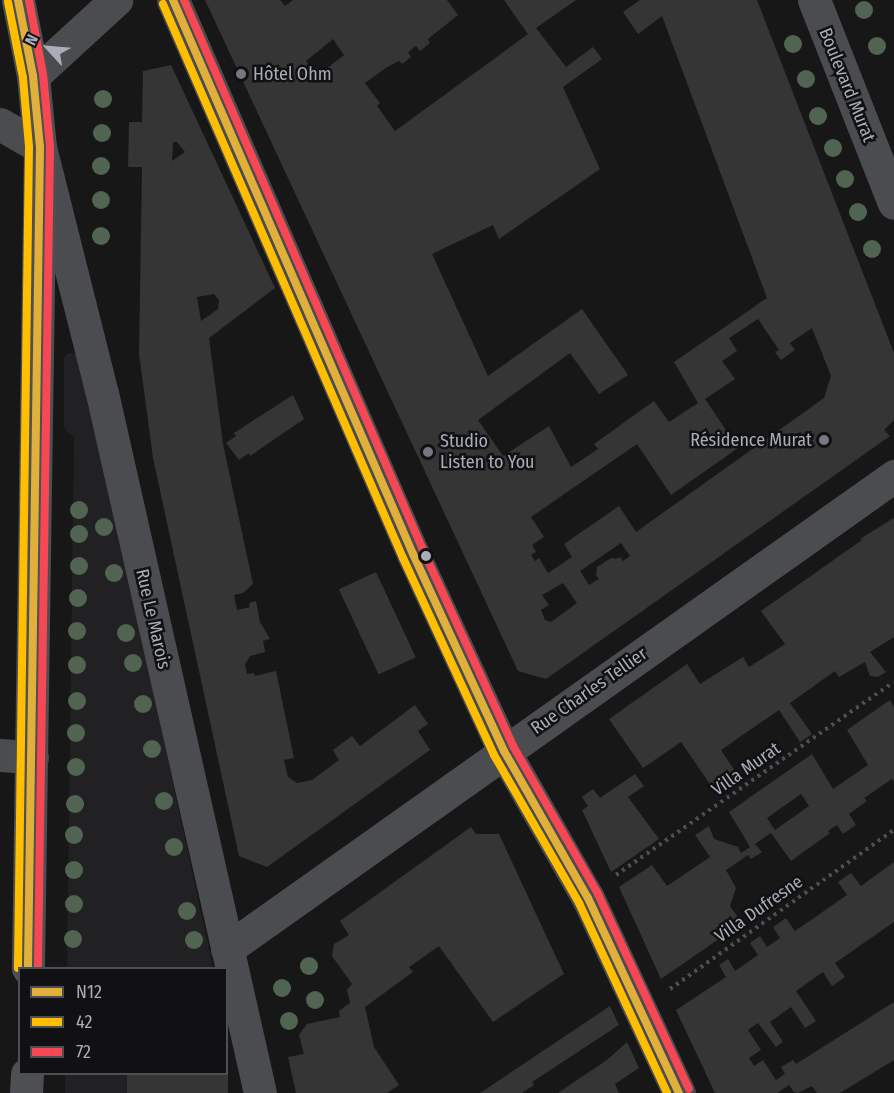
<!DOCTYPE html>
<html>
<head>
<meta charset="utf-8">
<style>
	body { margin:0 }
	#map { position:relative; width:894px; height:1093px; overflow:hidden; background:#171717; font-family:"Fira Sans Condensed",sans-serif }
	div>[style] { position:absolute }
	.built>* { inset:0; background:#212123; transform-origin:0 0 }
	.building>* { inset:0; background:#353536; transform-origin:0 0 }
	.path>* { height:4px; margin-top:-2px; transform-origin:0; background:repeating-linear-gradient(90deg,#4d4e52 0 3px,transparent 0 7.5px) }
	.minor>* { height:33px; margin:-16.5px; padding:0 16.5px; transform-origin:16.5px; border-radius:16.5px; background:#4b4c50 }
	.major>* { height:33px; margin:-16.5px; padding:0 16.5px; transform-origin:16.5px; border-radius:16.5px; background:#4d4f52 }
	.bus-1>* { height:8px; margin:-4px; padding:0 4px; transform-origin:4px; border-radius:4px; background:#e0b03a }
	.bus-2>* { height:8px; margin:-4px; padding:0 4px; transform-origin:4px; border-radius:4px; background:#ffbe00 }
	.bus-3>* { height:8px; margin:-4px; padding:0 4px; transform-origin:4px; border-radius:4px; background:#f64854 }
	.trees>* { width:18px; height:18px; margin:-9px; border-radius:50%; background:#506451 }
	.dots>* { width:16px; height:16px; translate:-50% -50%; box-sizing:border-box; border:3px solid #111113; border-radius:50% }
	span { translate:-50% -50%; white-space:nowrap; text-align:center; line-height:1.15; -webkit-text-stroke:5px #111113; paint-order:stroke }
	.poi-label { font-size:18px; color:#a8adb8 }
	.left { translate:0 -50%; text-align:left }
	.right { translate:-100% -50%; text-align:right }
	.street-label { font-size:18px; color:#a8adb8 }
	.legend { position:absolute; left:18px; top:967px; width:210px; height:108px; box-sizing:border-box; background:#111113; border:2px solid #4d4f55; margin:0; padding:8px 10px; list-style:none; font-size:18px; color:#a8adb8 }
	.legend li { display:flex; align-items:center; gap:12px; height:30px }
	.legend b { width:30px; border:2px solid #4d4f55 }
	.north { position:absolute; left:18px; top:18px; width:60px; height:60px; -webkit-text-stroke:4px #111113; paint-order:stroke; rotate:296deg; font-size:16px; font-weight:700; line-height:24px; text-align:center; color:#a8adb8 }
	.north::after { content:''; display:block; margin:auto; width:21px; height:27px; background:#a8adb8; clip-path:polygon(50% 0,100% 100%,50% 72%,0 100%) }
</style>
</head>
<body>
<div id="map">
	<div class="built">
		<i style="clip-path:polygon(68px 353px,78px 354px,81px 358px,213px 968px,67px 968px,74px 437px,66px 431px,64px 426px,64px 358px)"></i>
		<i style="left:65px;top:1074px;width:62px;height:19px"></i>
	</div>
	<div class="building">
		<i style="clip-path:polygon(evenodd,205px 0,280px 0,285px 6px,293px 0,447px 0,458px 15px,428px 39px,430px 43px,420px 51px,416px 46px,408px 52px,411px 57px,402px 64px,399px 61px,387px 67px,365px 83px,380px 103px,377px 106px,395px 131px,528px 34px,504px 0,576px 0,536px 28px,566px 67px,593px 47px,602px 59px,563px 87px,600px 169px,499px 239px,493px 225px,432px 254px,488px 376px,582px 309px,628px 375px,599px 394px,570px 353px,478px 420px,503px 456px,549px 426px,571px 467px,598px 449px,594px 444px,654px 401px,669px 422px,698px 403px,674px 362px,767px 298px,662px 16px,638px 34px,623px 12px,640px 0,757px 0,894px 353px,894px 420px,884px 430px,890px 436px,546px 679px,518px 671px,205px 0,333px 39px,344px 55px,317px 76px,306px 61px,333px 39px,205px 0,758px 319px,779px 350px,775px 352px,781px 360px,795px 350px,790px 343px,812px 328px,831px 376px,824px 398px,636px 532px,619px 506px,564px 544px,572px 557px,548px 573px,539px 558px,535px 561px,531px 555px,536px 552px,532px 545px,544px 537px,531px 517px,637px 444px,671px 495px,738px 448px,705px 399px,735px 379px,722px 361px,737px 351px,729px 338px,758px 319px,205px 0,621px 543px,630px 556px,623px 561px,620px 557px,616px 559px,611px 558px,597px 567px,596px 575px,599px 579px,589px 585px,580px 571px,621px 543px,205px 0,563px 583px,577px 603px,551px 622px,545px 620px,541px 610px,549px 605px,542px 595px,563px 583px)"></i>
		<i style="clip-path:polygon(evenodd,171px 65px,275px 288px,209px 338px,223px 444px,253px 584px,243px 593px,234px 595px,237px 610px,250px 607px,249px 603px,256px 601px,260px 622px,270px 639px,263px 641px,265px 652px,250px 656px,245px 664px,247px 674px,254px 673px,255px 676px,276px 671px,294px 758px,284px 760px,288px 777px,297px 783px,312px 780px,339px 760px,333px 750px,352px 736px,360px 746px,415px 705px,428px 724px,418px 731px,430px 750px,267px 867px,239px 856px,153px 458px,139px 354px,142px 167px,128px 167px,129px 122px,142px 122px,143px 71px,171px 65px,173px 142px,177px 142px,185px 152px,172px 161px,173px 142px,171px 65px,214px 294px,219px 300px,218px 309px,201px 321px,197px 297px,214px 294px)"></i>
		<i style="clip-path:polygon(293px 395px,304px 419px,250px 456px,249px 453px,239px 460px,226px 443px,236px 436px,234px 433px)"></i>
		<i style="clip-path:polygon(894px 518px,894px 637px,870px 652px,886px 672px,878px 677px,870px 676px,865px 662px,839px 677px,835px 671px,790px 703px,812px 734px,800px 742px,779px 710px,721px 750px,739px 777px,716px 793px,681px 742px,643px 768px,609px 719px,687px 664px,700px 684px,743px 657px,749px 667px,785px 644px,761px 611px,862px 540px,860px 539px)"></i>
		<i style="left:376px;top:572px;width:94px;height:41px;rotate:65deg"></i>
		<i style="clip-path:polygon(evenodd,890px 700px,894px 707px,894px 781px,892px 779px,864px 798px,867px 801px,849px 814px,856px 825px,843px 834px,837px 825px,828px 831px,830px 833px,791px 861px,771px 833px,755px 844px,762px 852px,751px 859px,748px 855px,726px 870px,736px 888px,730px 906px,742px 923px,661px 979px,619px 887px,652px 865px,667px 886px,710px 857px,695px 835px,709px 826px,714px 839px,738px 847px,741px 853px,750px 847px,729px 812px,812px 754px,833px 789px,868px 765px,847px 730px,890px 700px,801px 794px,809px 806px,775px 830px,767px 818px,801px 794px)"></i>
		<i style="clip-path:polygon(635px 774px,644px 786px,628px 797px,659px 839px,611px 872px,582px 810px,588px 806px,582px 797px,593px 789px,600px 798px)"></i>
		<i style="clip-path:polygon(471px 827px,476px 834px,499px 834px,564px 974px,493px 1022px,439px 946px,409px 967px,413px 972px,365px 1007px,374px 1047px,399px 1085px,387px 1093px,296px 1093px,288px 1057px,304px 1054px,299px 1035px,307px 1024px,340px 1017px,339px 1011px,350px 1003px,347px 990px,352px 984px,332px 956px,334px 944px,349px 935px,340px 921px)"></i>
		<i style="clip-path:polygon(894px 862px,894px 922px,835px 963px,845px 977px,832px 986px,823px 972px,796px 991px,816px 1021px,805px 1028px,791px 1007px,770px 1022px,783px 1042px,776px 1047px,758px 1023px,748px 1030px,761px 1050px,749px 1058px,754px 1066px,763px 1060px,776px 1080px,785px 1074px,781px 1067px,793px 1060px,796px 1064px,894px 1002px,894px 1060px,840px 1093px,817px 1093px,812px 1086px,798px 1093px,794px 1092px,789px 1085px,777px 1093px,715px 1093px,676px 1010px,726px 977px,719px 965px,728px 959px,735px 971px,758px 955px,750px 943px,760px 936px,767px 947px,780px 938px,773px 927px,786px 918px,795px 931px,847px 895px,838px 882px,851px 873px,861px 886px)"></i>
		<i style="clip-path:polygon(610px 1006px,619px 1025px,532px 1082px,534px 1085px,522px 1093px,480px 1093px)"></i>
		<i style="clip-path:polygon(627px 1042px,639px 1068px,615px 1084px,619px 1093px,558px 1093px,607px 1060px)"></i>
		<i style="left:127px;top:1074px;width:101px;height:19px"></i>
	</div>
	<div class="path">
		<i style="left:616px;top:875px;width:338px;rotate:-34.8deg"></i>
		<i style="left:670px;top:989px;width:275px;rotate:-35.4deg"></i>
	</div>
	<div class="minor">
		<i style="left:173px;top:0;width:604px;rotate:66.58deg"></i>
		<i style="left:413px;top:554px;width:217px;rotate:65.2deg"></i>
		<i style="left:504px;top:751px;width:169px;rotate:60.3deg"></i>
		<i style="left:588px;top:898px;width:215px;rotate:65deg"></i>
		<i style="left:814px;top:0;width:218px;rotate:68.5deg"></i>
		<i style="left:33px;top:76px;width:113px;rotate:-42.5deg"></i>
		<i style="left:0;top:124px;width:46px;rotate:29.9deg"></i>
		<i style="left:40px;top:147px;width:254px;rotate:75.9deg"></i>
		<i style="left:102px;top:393px;width:718px;rotate:77.28deg"></i>
		<i style="left:0;top:755px;width:32px;rotate:4deg"></i>
		<i style="left:227px;top:949px;width:818px;rotate:-35.34deg"></i>
	</div>
	<div class="major">
		<i style="left:18px;top:0;width:77px;rotate:78.8deg"></i>
		<i style="left:33px;top:76px;width:71px;rotate:84.4deg"></i>
		<i style="left:40px;top:147px;width:821px;rotate:90.84deg"></i>
		<i style="left:26px;top:1093px;width:19px;rotate:-87deg"></i>
	</div>
	<div class="bus-1">
		<i style="left:18px;top:0;width:77px;rotate:78.8deg"></i>
		<i style="left:33px;top:76px;width:71px;rotate:84.4deg"></i>
		<i style="left:40px;top:147px;width:821px;rotate:90.84deg"></i>
		<i style="left:173px;top:0;width:604px;rotate:66.58deg"></i>
		<i style="left:413px;top:554px;width:217px;rotate:65.2deg"></i>
		<i style="left:504px;top:751px;width:169px;rotate:60.3deg"></i>
		<i style="left:588px;top:898px;width:215px;rotate:65deg"></i>
	</div>
	<div class="bus-2">
		<i style="left:8px;top:2px;width:77px;rotate:78.8deg"></i>
		<i style="left:23px;top:78px;width:69px;rotate:85deg"></i>
		<i style="left:29px;top:147px;width:821px;rotate:90.77deg"></i>
		<i style="left:163px;top:4px;width:604px;rotate:66.58deg"></i>
		<i style="left:403px;top:558px;width:217px;rotate:65.2deg"></i>
		<i style="left:494px;top:755px;width:171px;rotate:60.1deg"></i>
		<i style="left:579px;top:903px;width:209px;rotate:65.1deg"></i>
	</div>
	<div class="bus-3">
		<i style="left:29px;top:0;width:75px;rotate:79.3deg"></i>
		<i style="left:43px;top:74px;width:73px;rotate:84.5deg"></i>
		<i style="left:50px;top:147px;width:821px;rotate:90.84deg"></i>
		<i style="left:184px;top:0;width:600px;rotate:66.51deg"></i>
		<i style="left:423px;top:550px;width:216px;rotate:65.3deg"></i>
		<i style="left:513px;top:746px;width:171px;rotate:60.1deg"></i>
		<i style="left:598px;top:894px;width:215px;rotate:65deg"></i>
	</div>
	<div class="trees">
		<i style="left:864px;top:10px"></i>
		<i style="left:793px;top:44px"></i>
		<i style="left:877px;top:46px"></i>
		<i style="left:806px;top:79px"></i>
		<i style="left:103px;top:99px"></i>
		<i style="left:818px;top:116px"></i>
		<i style="left:102px;top:133px"></i>
		<i style="left:833px;top:148px"></i>
		<i style="left:101px;top:166px"></i>
		<i style="left:845px;top:179px"></i>
		<i style="left:101px;top:200px"></i>
		<i style="left:858px;top:212px"></i>
		<i style="left:101px;top:236px"></i>
		<i style="left:872px;top:249px"></i>
		<i style="left:79px;top:510px"></i>
		<i style="left:104px;top:527px"></i>
		<i style="left:79px;top:534px"></i>
		<i style="left:79px;top:566px"></i>
		<i style="left:114px;top:573px"></i>
		<i style="left:78px;top:598px"></i>
		<i style="left:77px;top:631px"></i>
		<i style="left:126px;top:633px"></i>
		<i style="left:133px;top:663px"></i>
		<i style="left:77px;top:665px"></i>
		<i style="left:77px;top:701px"></i>
		<i style="left:143px;top:704px"></i>
		<i style="left:76px;top:733px"></i>
		<i style="left:152px;top:749px"></i>
		<i style="left:76px;top:767px"></i>
		<i style="left:164px;top:801px"></i>
		<i style="left:75px;top:804px"></i>
		<i style="left:74px;top:835px"></i>
		<i style="left:174px;top:847px"></i>
		<i style="left:74px;top:870px"></i>
		<i style="left:74px;top:904px"></i>
		<i style="left:187px;top:911px"></i>
		<i style="left:73px;top:939px"></i>
		<i style="left:194px;top:940px"></i>
		<i style="left:309px;top:966px"></i>
		<i style="left:282px;top:988px"></i>
		<i style="left:315px;top:1000px"></i>
		<i style="left:289px;top:1021px"></i>
	</div>
	<div class="dots">
		<i style="left:241px;top:74px;background:#757880"></i>
		<i style="left:824px;top:440px;background:#757880"></i>
		<i style="left:428px;top:452px;background:#757880"></i>
		<i style="left:426px;top:556px;background:#a8adb8"></i>
	</div>
	<div class="poi-label">
		<span class="left" style="left:253px;top:74px">Hôtel Ohm</span>
		<span class="right" style="left:812px;top:440px">Résidence Murat</span>
		<span class="left" style="left:440px;top:452px">Studio<br>Listen to You</span>
	</div>
	<div class="street-label">
		<span style="left:847px;top:85px;rotate:68deg">Boulevard Murat</span>
		<span style="left:153px;top:619px;rotate:77deg">Rue Le Marois</span>
		<span style="left:589px;top:691px;rotate:-35deg">Rue Charles Tellier</span>
		<span style="left:746px;top:769px;rotate:-35deg">Villa Murat</span>
		<span style="left:759px;top:909px;rotate:-35deg">Villa Dufresne</span>
	</div>
	<ul class="legend">
	<li><b style="height:8px;background:#e0b03a"></b>N12</li>
	<li><b style="height:8px;background:#ffbe00"></b>42</li>
	<li><b style="height:8px;background:#f64854"></b>72</li>
	</ul>
	<div class="north">N</div>
</div>
</body>
</html>
